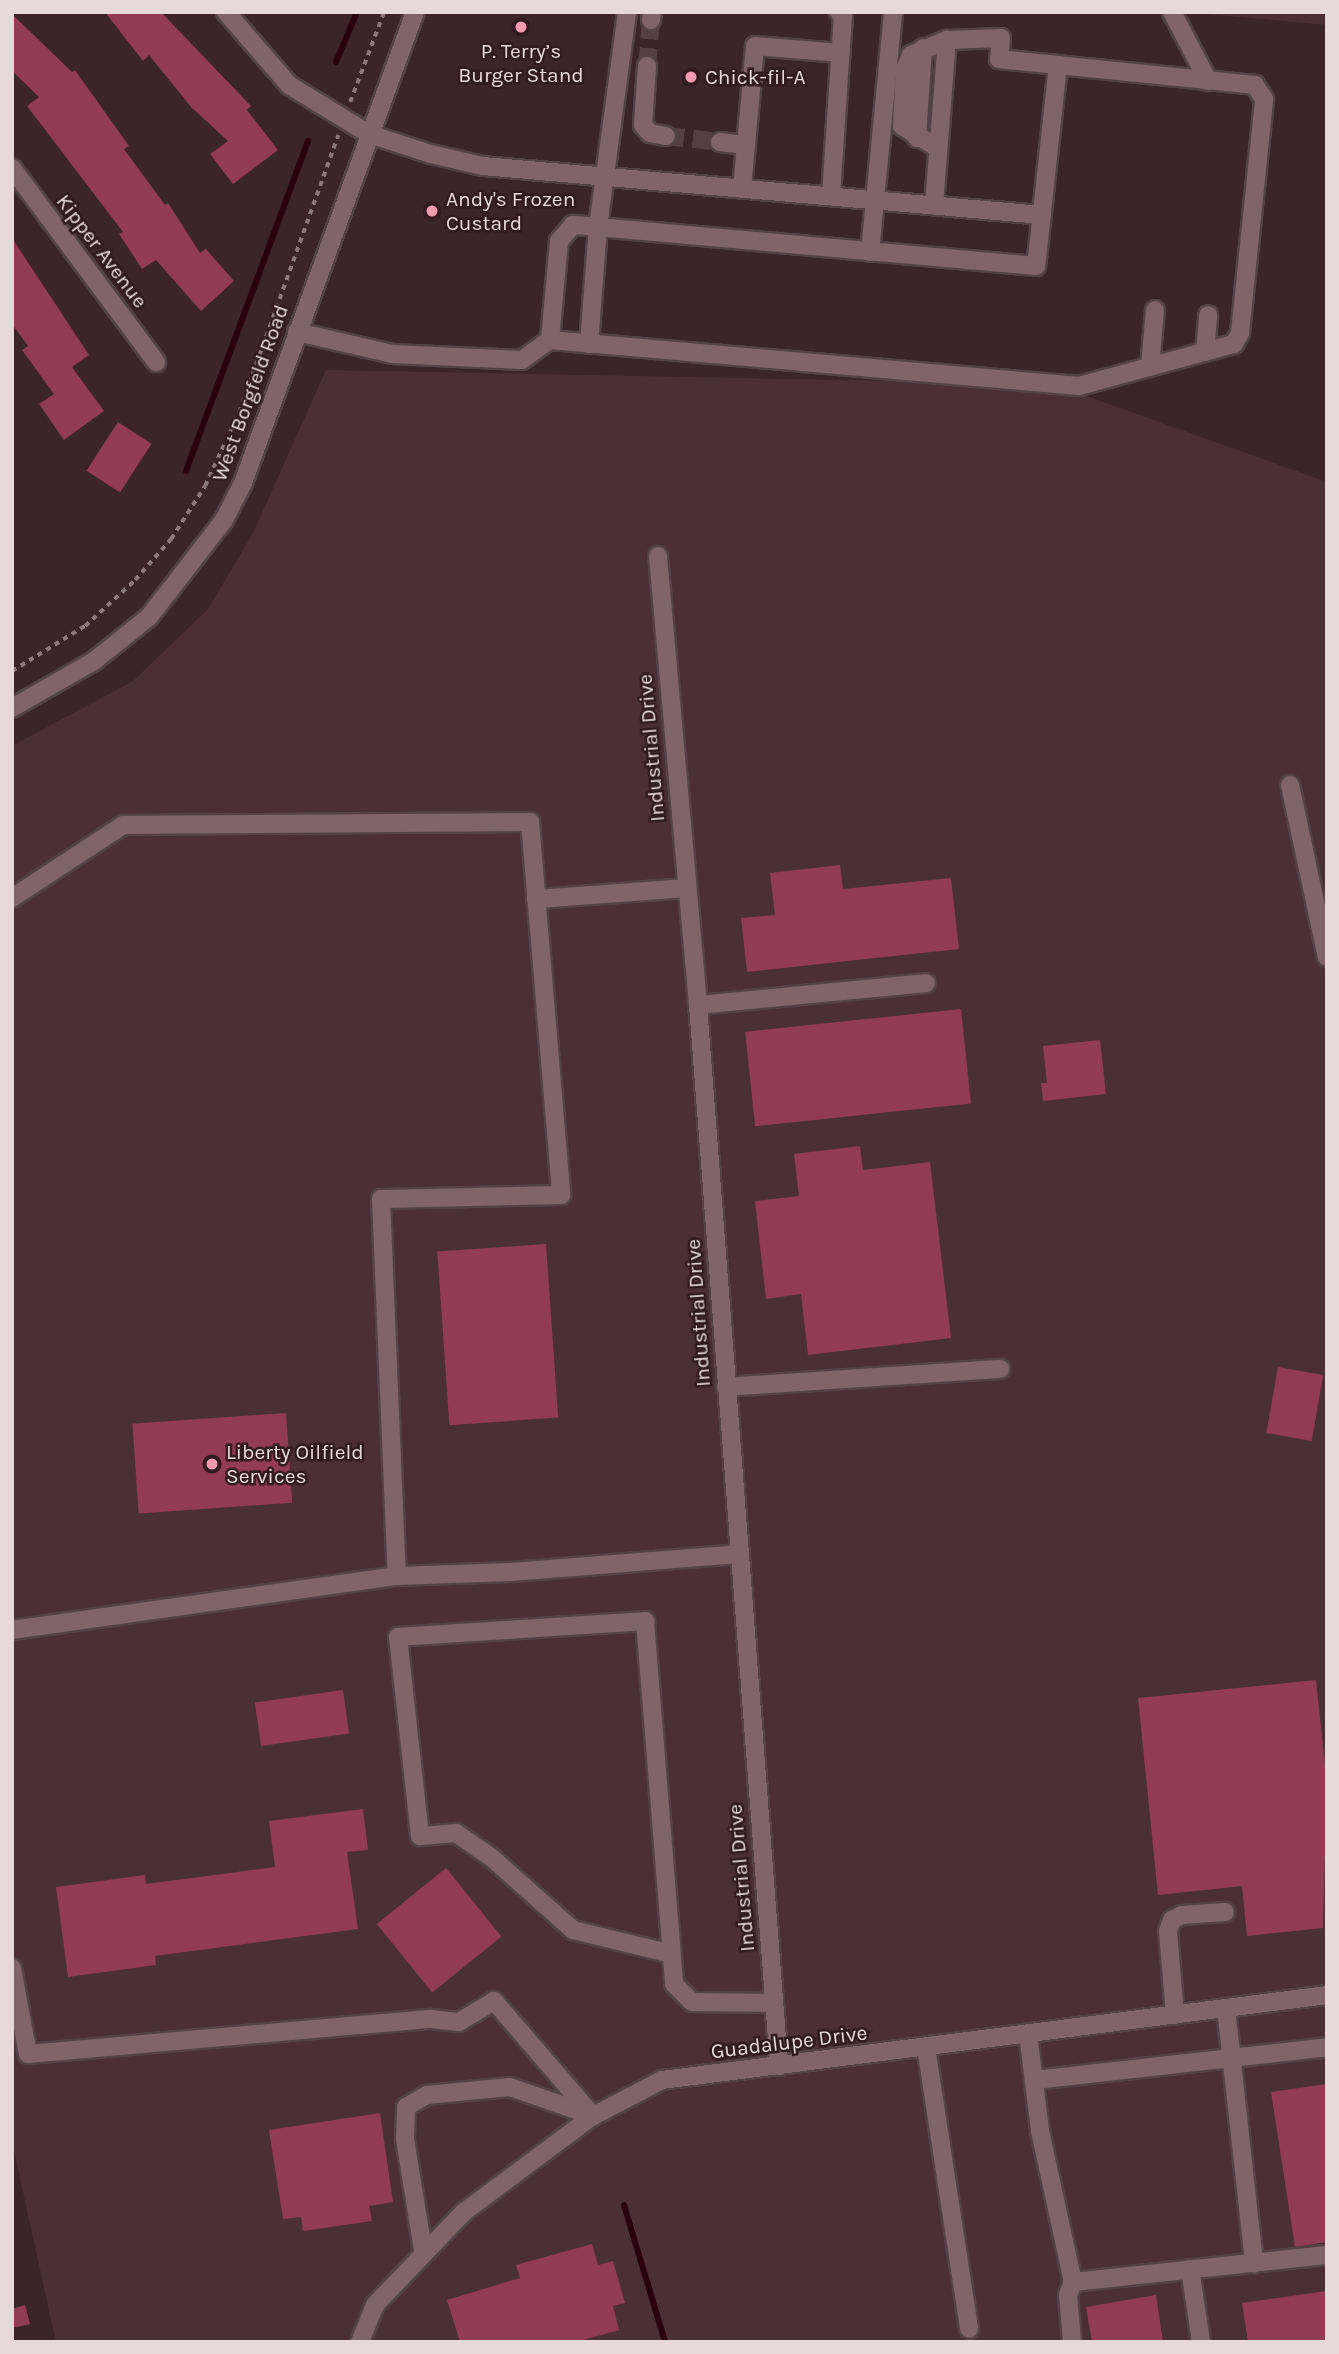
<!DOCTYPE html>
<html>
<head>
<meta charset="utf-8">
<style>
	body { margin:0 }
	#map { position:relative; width:1339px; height:2354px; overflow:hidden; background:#3b242a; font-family:Karla,sans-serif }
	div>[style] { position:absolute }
	.built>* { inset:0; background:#4b2f37 }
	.stream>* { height:6px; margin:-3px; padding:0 3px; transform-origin:3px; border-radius:3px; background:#28000e }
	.building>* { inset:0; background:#913b56; transform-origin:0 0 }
	.minor-tunnel>* { height:18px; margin-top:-9px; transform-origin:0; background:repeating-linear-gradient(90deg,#553f45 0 18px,transparent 0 27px) }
	.path>* { height:3.5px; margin-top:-1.75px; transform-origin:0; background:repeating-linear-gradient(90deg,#8c797e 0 5px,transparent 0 10px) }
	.roads { filter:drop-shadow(2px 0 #544247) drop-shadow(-2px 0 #544247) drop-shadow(0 2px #544247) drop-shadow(0 -2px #544247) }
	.minor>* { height:18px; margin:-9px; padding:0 9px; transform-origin:9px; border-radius:9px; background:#7f646a }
	.dots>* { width:19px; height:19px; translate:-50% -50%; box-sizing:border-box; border:4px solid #311b20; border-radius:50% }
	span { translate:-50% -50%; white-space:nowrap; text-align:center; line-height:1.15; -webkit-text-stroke:5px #311b20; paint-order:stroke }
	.poi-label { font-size:21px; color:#e7d8db }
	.left { translate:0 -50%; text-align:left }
	.street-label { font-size:21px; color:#e7d8db }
	.frame { position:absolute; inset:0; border:14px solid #e7d8db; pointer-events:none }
</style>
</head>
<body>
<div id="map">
	<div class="built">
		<i style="clip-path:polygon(1186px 12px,1327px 12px,1327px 25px)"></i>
		<i style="clip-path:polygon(326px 370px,1053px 384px,1327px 482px,1327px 2342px,56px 2342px,12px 2142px,12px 746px,133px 681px,208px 609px,253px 533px)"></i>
	</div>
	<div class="stream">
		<i style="left:336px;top:62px;width:54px;rotate:-67.2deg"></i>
		<i style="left:186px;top:471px;width:352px;rotate:-69.7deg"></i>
		<i style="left:624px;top:2205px;width:143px;rotate:73.3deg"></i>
	</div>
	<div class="building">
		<i style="clip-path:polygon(105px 12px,161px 12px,251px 106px,247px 110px,278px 150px,233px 184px,210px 154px,228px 141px,191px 107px,149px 55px,143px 61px)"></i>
		<i style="clip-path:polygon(12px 14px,72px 72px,75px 70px,129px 146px,124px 149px,165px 205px,168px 203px,200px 253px,206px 249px,234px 281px,201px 311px,156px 260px,142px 269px,119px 234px,123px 232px,27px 106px,39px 97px,12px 71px)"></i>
		<i style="clip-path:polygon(12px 238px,89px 355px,72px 367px,104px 411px,64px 440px,39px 404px,54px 394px,22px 350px,28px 346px,12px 324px)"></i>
		<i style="left:118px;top:422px;width:40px;height:58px;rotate:33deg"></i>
		<i style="clip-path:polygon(840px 865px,843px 889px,951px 878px,959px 949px,747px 972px,741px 918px,775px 915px,770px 873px)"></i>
		<i style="left:961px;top:1009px;width:95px;height:217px;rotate:84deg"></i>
		<i style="clip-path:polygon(1100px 1040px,1106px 1094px,1043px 1101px,1041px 1083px,1047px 1083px,1043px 1046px)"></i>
		<i style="clip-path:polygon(860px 1146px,863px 1170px,930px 1162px,951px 1338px,808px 1355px,801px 1294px,766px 1299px,755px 1201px,799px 1196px,794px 1154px)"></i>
		<i style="left:546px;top:1244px;width:174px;height:109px;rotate:86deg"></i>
		<i style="left:1278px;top:1367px;width:46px;height:67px;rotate:10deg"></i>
		<i style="left:286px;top:1413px;width:90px;height:154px;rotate:86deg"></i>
		<i style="clip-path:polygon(1316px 1680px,1327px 1783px,1323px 1928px,1247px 1936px,1242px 1886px,1158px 1895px,1138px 1698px)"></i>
		<i style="left:343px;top:1690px;width:44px;height:89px;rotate:82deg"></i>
		<i style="clip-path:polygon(363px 1809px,368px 1850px,347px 1852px,358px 1929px,155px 1956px,156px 1965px,68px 1977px,56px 1887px,145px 1875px,146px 1884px,275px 1867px,269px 1821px)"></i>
		<i style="left:446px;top:1868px;width:88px;height:89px;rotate:51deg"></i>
		<i style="clip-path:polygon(1327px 2084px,1327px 2242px,1295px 2247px,1271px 2092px)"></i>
		<i style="clip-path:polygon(380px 2113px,393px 2202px,369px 2206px,372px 2221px,303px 2231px,301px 2217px,283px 2219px,269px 2130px)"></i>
		<i style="clip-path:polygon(592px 2244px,598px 2265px,613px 2261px,625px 2303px,613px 2306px,619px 2330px,576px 2342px,460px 2342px,447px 2300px,520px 2278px,516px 2265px)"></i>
		<i style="clip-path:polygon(1327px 2291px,1327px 2342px,1248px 2342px,1242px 2303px)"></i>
		<i style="clip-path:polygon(1156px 2295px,1163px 2342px,1092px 2342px,1086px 2307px)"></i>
		<i style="clip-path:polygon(25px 2305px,30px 2324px,12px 2328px,12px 2309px)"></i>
	</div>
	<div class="minor-tunnel">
		<i style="left:647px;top:66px;width:46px;rotate:-85deg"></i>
		<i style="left:666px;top:136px;width:54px;rotate:6.3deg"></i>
	</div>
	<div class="path">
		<i style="left:350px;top:102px;width:96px;rotate:-69.3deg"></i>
		<i style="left:12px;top:671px;width:86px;rotate:-31.7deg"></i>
		<i style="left:85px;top:626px;width:68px;rotate:-42.6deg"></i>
		<i style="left:135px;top:580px;width:55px;rotate:-48.7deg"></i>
		<i style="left:171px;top:539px;width:63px;rotate:-57.3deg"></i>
		<i style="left:205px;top:486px;width:81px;rotate:-65.3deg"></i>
		<i style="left:239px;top:412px;width:294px;rotate:-70.3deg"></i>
	</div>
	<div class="roads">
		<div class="minor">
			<i style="left:226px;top:12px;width:96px;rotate:49.2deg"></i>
			<i style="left:289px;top:85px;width:94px;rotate:31.5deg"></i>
			<i style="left:369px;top:134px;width:65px;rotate:17.9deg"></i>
			<i style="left:431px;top:154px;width:53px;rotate:13deg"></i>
			<i style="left:483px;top:166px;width:561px;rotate:5.01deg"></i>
			<i style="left:1172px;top:12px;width:78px;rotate:62.4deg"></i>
			<i style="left:651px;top:20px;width:8px;rotate:-83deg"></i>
			<i style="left:647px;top:66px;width:59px;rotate:93.9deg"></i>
			<i style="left:643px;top:125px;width:11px;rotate:49deg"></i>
			<i style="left:650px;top:133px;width:16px;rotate:11deg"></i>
			<i style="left:917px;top:138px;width:90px;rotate:-86.2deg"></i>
			<i style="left:720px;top:142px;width:26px;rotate:7deg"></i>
			<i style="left:746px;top:145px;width:43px;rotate:95.3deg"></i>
			<i style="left:746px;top:145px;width:99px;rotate:-84.8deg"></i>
			<i style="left:755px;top:46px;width:86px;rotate:4.7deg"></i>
			<i style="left:938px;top:148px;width:42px;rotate:-148.6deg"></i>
			<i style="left:902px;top:126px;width:57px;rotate:-87deg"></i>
			<i style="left:905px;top:69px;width:15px;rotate:-67deg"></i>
			<i style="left:911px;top:55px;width:39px;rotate:-23deg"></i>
			<i style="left:12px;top:168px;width:242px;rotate:53.4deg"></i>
			<i style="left:831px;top:196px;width:180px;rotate:-86.2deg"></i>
			<i style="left:843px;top:16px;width:6px;rotate:-135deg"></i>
			<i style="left:934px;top:205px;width:166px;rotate:-85.5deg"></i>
			<i style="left:947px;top:40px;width:54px;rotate:-2.1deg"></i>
			<i style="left:1001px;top:38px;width:21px;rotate:95deg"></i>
			<i style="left:999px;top:59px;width:59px;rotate:5.8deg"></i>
			<i style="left:870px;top:252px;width:241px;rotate:-84.5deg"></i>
			<i style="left:297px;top:332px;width:98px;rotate:13deg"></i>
			<i style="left:392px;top:354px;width:130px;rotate:2.6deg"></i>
			<i style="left:522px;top:360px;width:34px;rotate:-36deg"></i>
			<i style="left:550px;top:340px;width:531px;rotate:4.97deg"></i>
			<i style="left:1079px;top:386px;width:161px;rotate:-15.2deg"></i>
			<i style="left:1234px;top:344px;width:13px;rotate:-61deg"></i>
			<i style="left:1240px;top:333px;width:235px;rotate:-84.1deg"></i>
			<i style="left:1264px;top:99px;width:17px;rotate:-123deg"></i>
			<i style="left:1255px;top:85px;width:198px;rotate:-174.2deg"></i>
			<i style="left:1058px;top:65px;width:202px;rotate:96.2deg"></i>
			<i style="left:1036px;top:266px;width:465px;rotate:-174.9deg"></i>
			<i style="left:573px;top:225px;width:21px;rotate:131deg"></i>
			<i style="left:559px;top:241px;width:99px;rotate:95.2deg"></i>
			<i style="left:589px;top:344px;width:117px;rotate:-85.6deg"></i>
			<i style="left:598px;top:227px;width:217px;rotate:-82.3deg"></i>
			<i style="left:1205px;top:352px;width:37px;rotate:-85deg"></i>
			<i style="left:1150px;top:367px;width:57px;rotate:-85deg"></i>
			<i style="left:658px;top:556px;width:451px;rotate:84.9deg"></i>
			<i style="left:698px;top:1005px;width:1064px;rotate:85.63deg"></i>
			<i style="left:12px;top:708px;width:95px;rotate:-29.8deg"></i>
			<i style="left:94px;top:661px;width:70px;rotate:-38.7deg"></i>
			<i style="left:149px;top:617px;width:123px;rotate:-52.3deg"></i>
			<i style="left:224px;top:520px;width:42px;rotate:-62.8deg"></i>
			<i style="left:243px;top:483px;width:501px;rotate:-69.94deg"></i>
			<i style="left:1290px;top:785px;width:176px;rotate:77.9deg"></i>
			<i style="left:12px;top:898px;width:133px;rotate:-33.3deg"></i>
			<i style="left:123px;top:825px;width:407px;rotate:-0.4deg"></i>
			<i style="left:530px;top:822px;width:374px;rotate:85.2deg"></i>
			<i style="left:561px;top:1195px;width:180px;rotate:178.7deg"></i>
			<i style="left:381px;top:1199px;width:377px;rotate:87.6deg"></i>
			<i style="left:397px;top:1576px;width:114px;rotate:-2deg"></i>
			<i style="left:511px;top:1572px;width:228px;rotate:-4.5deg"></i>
			<i style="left:536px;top:899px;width:149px;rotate:-4.2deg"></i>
			<i style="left:698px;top:1005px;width:229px;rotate:-5.5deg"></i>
			<i style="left:726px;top:1387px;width:275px;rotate:-3.8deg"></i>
			<i style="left:12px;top:1630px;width:389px;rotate:-8deg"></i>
			<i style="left:668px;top:1953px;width:98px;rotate:-166.4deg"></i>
			<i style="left:573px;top:1930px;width:108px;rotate:-138.4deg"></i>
			<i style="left:492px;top:1858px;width:44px;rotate:-145.2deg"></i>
			<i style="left:456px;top:1833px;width:36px;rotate:175deg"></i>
			<i style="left:420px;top:1836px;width:200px;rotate:-96.3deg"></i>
			<i style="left:398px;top:1637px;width:248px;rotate:-3.7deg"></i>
			<i style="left:645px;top:1621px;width:364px;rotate:85.4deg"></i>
			<i style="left:674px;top:1984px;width:25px;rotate:45deg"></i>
			<i style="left:692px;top:2002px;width:82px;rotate:0.7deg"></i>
			<i style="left:12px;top:1968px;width:87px;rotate:79.5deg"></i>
			<i style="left:28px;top:2054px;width:405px;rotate:-5deg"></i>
			<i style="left:431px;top:2019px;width:28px;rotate:6deg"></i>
			<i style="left:459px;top:2022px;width:41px;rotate:-31deg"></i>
			<i style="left:494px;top:2001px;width:152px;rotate:49.3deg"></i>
			<i style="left:1226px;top:2008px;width:257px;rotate:83.7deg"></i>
			<i style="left:1175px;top:2015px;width:84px;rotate:-94.8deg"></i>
			<i style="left:1168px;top:1931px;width:12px;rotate:-70deg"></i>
			<i style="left:1172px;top:1920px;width:11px;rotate:-27deg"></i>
			<i style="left:1182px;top:1915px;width:43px;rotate:-4deg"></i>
			<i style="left:1028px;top:2034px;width:98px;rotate:82.9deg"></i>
			<i style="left:1040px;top:2131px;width:155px;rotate:77.7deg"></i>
			<i style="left:1073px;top:2282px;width:14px;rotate:111deg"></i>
			<i style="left:1068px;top:2295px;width:47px;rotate:85.1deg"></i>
			<i style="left:926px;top:2047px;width:285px;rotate:81.3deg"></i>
			<i style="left:1035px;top:2080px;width:294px;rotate:-6.4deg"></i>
			<i style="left:423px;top:2250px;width:112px;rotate:-99.2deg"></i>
			<i style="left:405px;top:2139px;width:32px;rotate:-88deg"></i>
			<i style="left:406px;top:2107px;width:24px;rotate:-30deg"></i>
			<i style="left:427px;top:2095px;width:83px;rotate:-5.5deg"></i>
			<i style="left:510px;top:2087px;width:88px;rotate:19.3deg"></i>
			<i style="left:1190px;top:2269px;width:74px;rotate:81.4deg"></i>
			<i style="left:1073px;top:2282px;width:255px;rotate:-6.1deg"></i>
			<i style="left:360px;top:2342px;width:40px;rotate:-68deg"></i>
			<i style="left:375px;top:2305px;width:129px;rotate:-46.3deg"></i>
			<i style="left:464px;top:2212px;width:161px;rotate:-36.7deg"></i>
			<i style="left:593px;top:2116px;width:78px;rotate:-27.6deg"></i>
			<i style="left:662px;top:2080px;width:670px;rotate:-7.28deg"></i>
		</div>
	</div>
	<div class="dots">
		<i style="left:521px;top:27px;background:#f19ab1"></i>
		<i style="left:691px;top:77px;background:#f19ab1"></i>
		<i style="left:432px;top:211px;background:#f19ab1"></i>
		<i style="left:212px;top:1464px;background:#f19ab1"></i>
	</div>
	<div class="poi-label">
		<span style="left:521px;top:63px">P. Terry’s<br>Burger Stand</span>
		<span class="left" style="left:705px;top:77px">Chick-fil-A</span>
		<span class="left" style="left:446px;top:211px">Andy's Frozen<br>Custard</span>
		<span class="left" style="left:226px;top:1464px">Liberty Oilfield<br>Services</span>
	</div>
	<div class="street-label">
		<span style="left:102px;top:251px;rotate:53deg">Kipper Avenue</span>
		<span style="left:250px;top:393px;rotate:-70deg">West Borgfeld Road</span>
		<span style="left:651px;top:748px;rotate:-95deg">Industrial Drive</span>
		<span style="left:698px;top:1313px;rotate:-94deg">Industrial Drive</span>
		<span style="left:741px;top:1878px;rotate:-95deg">Industrial Drive</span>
		<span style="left:789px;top:2042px;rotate:-7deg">Guadalupe Drive</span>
	</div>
	<div class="frame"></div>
</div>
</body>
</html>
